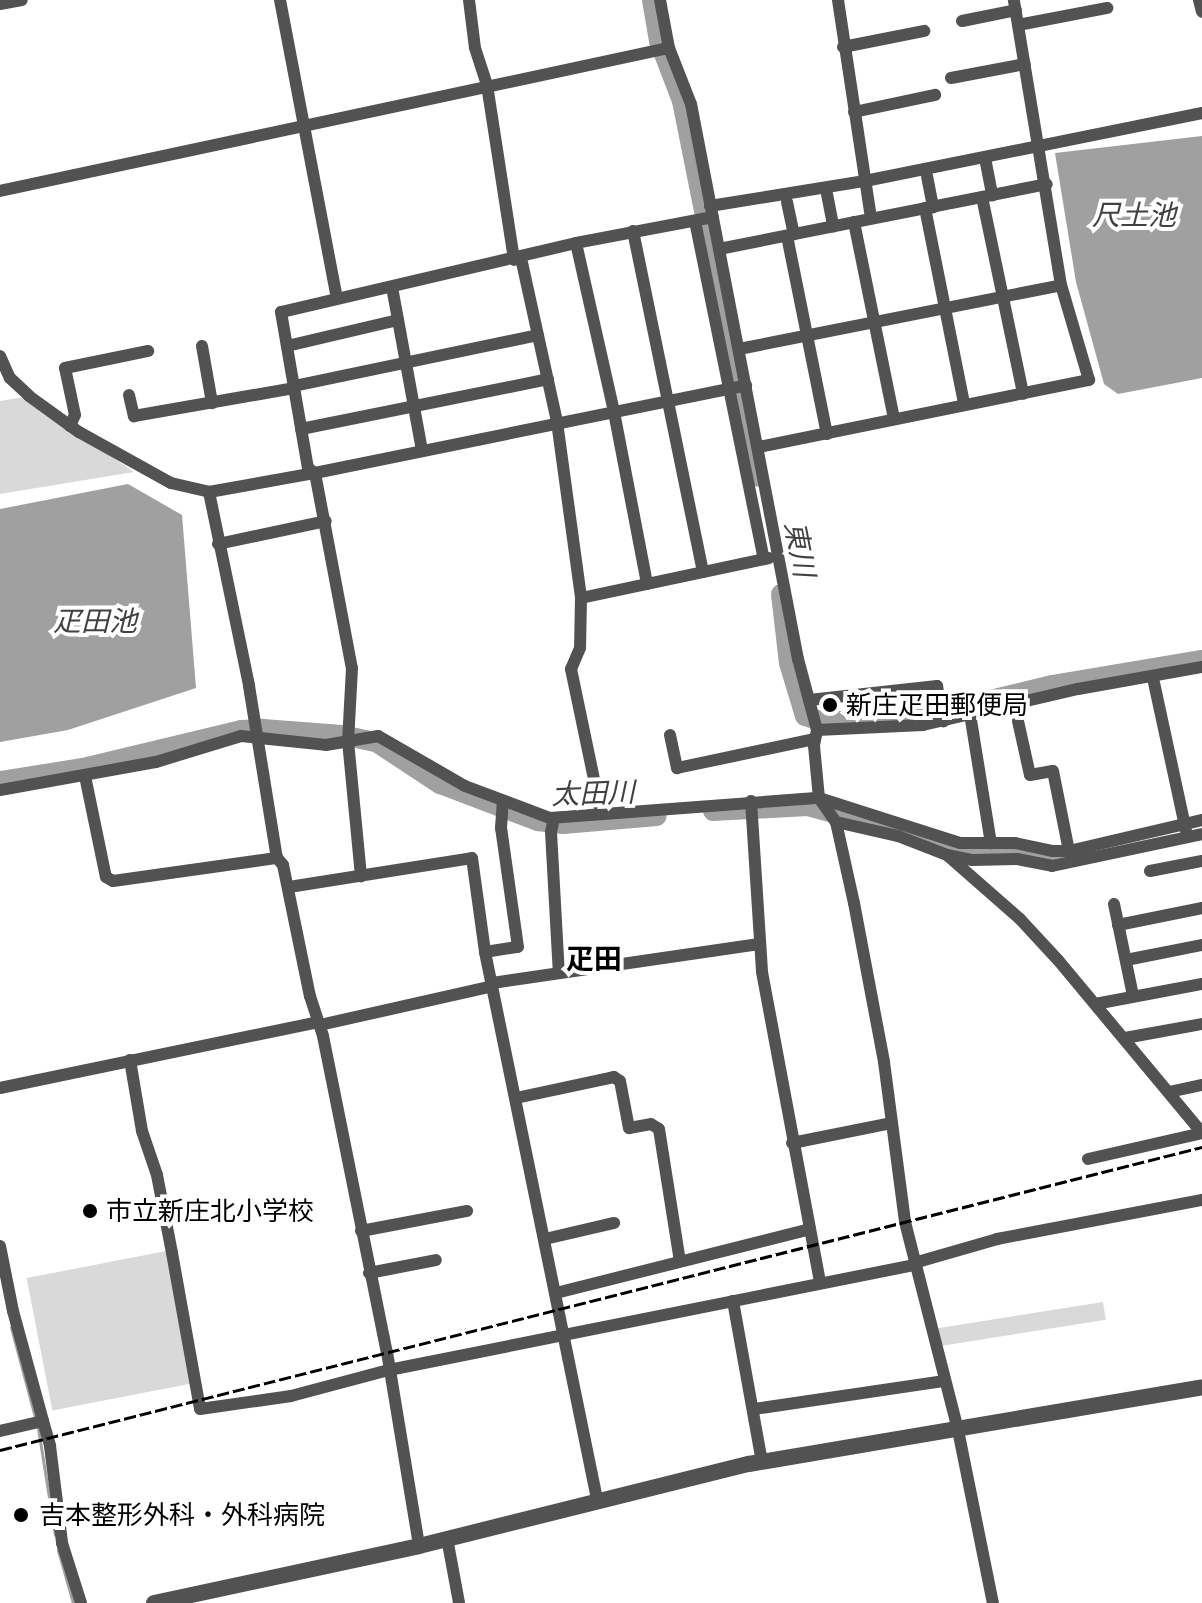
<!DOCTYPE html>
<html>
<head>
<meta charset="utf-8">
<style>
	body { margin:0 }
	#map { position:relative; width:1202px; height:1603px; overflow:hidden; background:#fff; font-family:Manrope,"Noto Sans JP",sans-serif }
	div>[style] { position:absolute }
	.green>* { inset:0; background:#d9d9d9; transform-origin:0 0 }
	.water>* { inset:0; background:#a0a0a0 }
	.stream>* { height:3px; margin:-1.5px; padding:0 1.5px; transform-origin:1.5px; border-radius:1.5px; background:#a0a0a0 }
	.river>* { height:20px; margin:-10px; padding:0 10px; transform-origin:10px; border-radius:10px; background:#a0a0a0 }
	.minor>* { height:12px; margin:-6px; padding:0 6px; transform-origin:6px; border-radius:6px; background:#525252 }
	.tertiary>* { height:16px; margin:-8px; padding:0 8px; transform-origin:8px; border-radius:8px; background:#525252 }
	.rail>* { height:3px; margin-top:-1.5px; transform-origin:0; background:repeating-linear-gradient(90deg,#000 0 12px,transparent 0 16px) }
	.dots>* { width:22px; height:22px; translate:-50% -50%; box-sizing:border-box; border:4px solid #fff; border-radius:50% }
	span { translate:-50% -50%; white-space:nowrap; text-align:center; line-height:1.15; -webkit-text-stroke:8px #fff; paint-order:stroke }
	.poi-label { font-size:26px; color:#000 }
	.left { translate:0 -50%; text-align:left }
	.water-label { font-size:28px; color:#414141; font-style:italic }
	.neighbourhood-label { font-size:28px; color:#000; font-weight:700 }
</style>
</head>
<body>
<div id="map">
	<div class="green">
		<i style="clip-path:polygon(24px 397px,134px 472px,0 494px,0 401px)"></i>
		<i style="left:166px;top:1251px;width:135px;height:142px;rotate:79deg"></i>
		<i style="left:1103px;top:1302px;width:18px;height:169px;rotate:81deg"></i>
	</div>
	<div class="water">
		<i style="clip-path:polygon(1202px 136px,1202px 378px,1118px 394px,1104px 384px,1076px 282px,1055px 153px)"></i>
		<i style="clip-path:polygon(128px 484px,182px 515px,196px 688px,68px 730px,0 742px,0 509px)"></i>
	</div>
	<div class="stream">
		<i style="left:11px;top:1327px;width:97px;rotate:75.1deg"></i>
		<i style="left:38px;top:1428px;width:108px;rotate:81deg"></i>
		<i style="left:58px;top:1550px;width:55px;rotate:74.2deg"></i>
	</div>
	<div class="river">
		<i style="left:652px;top:0;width:42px;rotate:80.3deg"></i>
		<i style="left:659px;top:41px;width:64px;rotate:69deg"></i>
		<i style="left:682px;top:101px;width:383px;rotate:78.7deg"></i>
		<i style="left:781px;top:594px;width:69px;rotate:83.4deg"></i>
		<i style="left:789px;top:663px;width:55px;rotate:73.2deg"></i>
		<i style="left:805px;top:716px;width:20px;rotate:18deg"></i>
		<i style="left:824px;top:722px;width:99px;rotate:-3.5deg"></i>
		<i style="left:923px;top:716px;width:133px;rotate:-13.5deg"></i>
		<i style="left:1052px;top:685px;width:152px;rotate:-9.5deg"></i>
		<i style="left:0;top:781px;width:84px;rotate:-8.9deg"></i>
		<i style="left:83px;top:768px;width:163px;rotate:-13.5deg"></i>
		<i style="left:241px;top:730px;width:22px;rotate:-3deg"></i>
		<i style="left:263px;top:729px;width:79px;rotate:4.3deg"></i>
		<i style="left:342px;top:735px;width:35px;rotate:12deg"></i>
		<i style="left:376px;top:742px;width:77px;rotate:33.3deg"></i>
		<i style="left:440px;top:784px;width:105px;rotate:20.7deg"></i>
		<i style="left:538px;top:821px;width:25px;rotate:7deg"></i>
		<i style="left:563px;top:824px;width:94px;rotate:-4.9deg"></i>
		<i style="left:713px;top:811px;width:95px;rotate:-3deg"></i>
		<i style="left:808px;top:806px;width:171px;rotate:15.3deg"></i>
		<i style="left:973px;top:851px;width:58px;rotate:2deg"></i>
		<i style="left:1031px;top:853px;width:33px;rotate:11deg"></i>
		<i style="left:1063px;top:859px;width:23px;rotate:-13deg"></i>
	</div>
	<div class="minor">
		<i style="left:280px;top:0;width:304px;rotate:79.2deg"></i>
		<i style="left:469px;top:0;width:48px;rotate:82.9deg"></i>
		<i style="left:475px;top:48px;width:39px;rotate:72deg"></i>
		<i style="left:487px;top:85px;width:177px;rotate:81.2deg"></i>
		<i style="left:660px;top:0;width:49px;rotate:79.4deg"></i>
		<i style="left:669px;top:48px;width:60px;rotate:68.6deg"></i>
		<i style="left:691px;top:104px;width:565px;rotate:79.09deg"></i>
		<i style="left:798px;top:659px;width:73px;rotate:75deg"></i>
		<i style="left:817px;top:730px;width:16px;rotate:101deg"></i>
		<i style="left:814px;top:746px;width:52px;rotate:84.5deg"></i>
		<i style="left:819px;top:798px;width:29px;rotate:55deg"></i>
		<i style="left:836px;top:822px;width:83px;rotate:77.5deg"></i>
		<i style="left:854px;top:903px;width:162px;rotate:79.3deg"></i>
		<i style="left:884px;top:1062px;width:161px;rotate:82.5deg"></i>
		<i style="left:905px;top:1222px;width:215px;rotate:75.7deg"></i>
		<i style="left:958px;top:1430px;width:177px;rotate:78.6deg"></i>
		<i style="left:838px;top:0;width:221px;rotate:81.4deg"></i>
		<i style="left:1199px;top:0;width:12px;rotate:76deg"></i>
		<i style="left:0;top:4px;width:22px;rotate:-10deg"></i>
		<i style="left:962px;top:21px;width:55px;rotate:-11.5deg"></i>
		<i style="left:1018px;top:25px;width:91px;rotate:-10.8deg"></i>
		<i style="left:843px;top:47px;width:83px;rotate:-11.2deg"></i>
		<i style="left:951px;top:78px;width:75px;rotate:-10.7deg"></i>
		<i style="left:854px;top:112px;width:83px;rotate:-11.9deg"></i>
		<i style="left:986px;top:163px;width:33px;rotate:79deg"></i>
		<i style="left:927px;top:176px;width:32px;rotate:79deg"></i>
		<i style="left:0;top:191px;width:684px;rotate:-12.07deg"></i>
		<i style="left:827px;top:194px;width:33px;rotate:79deg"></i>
		<i style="left:982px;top:197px;width:201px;rotate:78.2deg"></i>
		<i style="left:787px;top:202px;width:33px;rotate:78deg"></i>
		<i style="left:710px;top:206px;width:157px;rotate:-9.2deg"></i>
		<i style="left:865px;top:181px;width:344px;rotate:-11.4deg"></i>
		<i style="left:925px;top:208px;width:200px;rotate:78.7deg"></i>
		<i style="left:713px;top:217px;width:139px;rotate:169.3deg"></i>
		<i style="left:576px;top:243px;width:303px;rotate:166.8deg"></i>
		<i style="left:281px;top:312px;width:158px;rotate:80.2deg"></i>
		<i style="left:308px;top:468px;width:9px;rotate:36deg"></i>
		<i style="left:315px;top:473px;width:440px;rotate:-11.5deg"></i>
		<i style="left:695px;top:221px;width:345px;rotate:78.5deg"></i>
		<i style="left:854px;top:222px;width:201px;rotate:78.5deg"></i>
		<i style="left:633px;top:231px;width:348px;rotate:78.4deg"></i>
		<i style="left:787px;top:236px;width:202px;rotate:78.6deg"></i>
		<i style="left:576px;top:243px;width:173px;rotate:77.3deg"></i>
		<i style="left:614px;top:412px;width:175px;rotate:79.1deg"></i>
		<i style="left:719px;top:249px;width:334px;rotate:-11.2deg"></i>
		<i style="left:521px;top:258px;width:168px;rotate:77.6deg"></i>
		<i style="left:557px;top:422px;width:178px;rotate:82.2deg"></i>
		<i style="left:581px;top:598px;width:50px;rotate:91.1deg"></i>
		<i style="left:580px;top:648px;width:23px;rotate:113deg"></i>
		<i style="left:571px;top:669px;width:147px;rotate:78.2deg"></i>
		<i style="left:392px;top:287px;width:166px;rotate:79.6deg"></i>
		<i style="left:202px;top:346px;width:58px;rotate:80deg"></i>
		<i style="left:287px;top:346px;width:114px;rotate:-13.2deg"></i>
		<i style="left:739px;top:349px;width:328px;rotate:-11.2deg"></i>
		<i style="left:0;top:356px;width:24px;rotate:66deg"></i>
		<i style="left:10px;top:378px;width:26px;rotate:43deg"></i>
		<i style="left:29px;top:396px;width:62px;rotate:35.8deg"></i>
		<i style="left:79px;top:432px;width:105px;rotate:29deg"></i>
		<i style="left:171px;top:483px;width:39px;rotate:13deg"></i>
		<i style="left:209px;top:492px;width:108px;rotate:-10.2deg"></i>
		<i style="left:315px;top:473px;width:198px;rotate:79.3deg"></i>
		<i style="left:352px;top:668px;width:73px;rotate:93.1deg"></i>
		<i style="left:348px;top:741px;width:136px;rotate:84.5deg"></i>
		<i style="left:294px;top:386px;width:249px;rotate:-11.8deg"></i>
		<i style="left:129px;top:395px;width:22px;rotate:77deg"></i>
		<i style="left:134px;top:416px;width:162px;rotate:-9.9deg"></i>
		<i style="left:70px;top:426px;width:12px;rotate:-66deg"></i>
		<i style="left:75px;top:415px;width:48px;rotate:-102deg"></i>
		<i style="left:65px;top:368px;width:85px;rotate:-11.6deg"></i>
		<i style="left:301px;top:429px;width:252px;rotate:-11.4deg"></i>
		<i style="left:759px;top:447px;width:337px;rotate:-11.5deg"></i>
		<i style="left:1089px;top:380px;width:99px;rotate:-106.4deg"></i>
		<i style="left:1061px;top:285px;width:289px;rotate:-99.4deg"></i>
		<i style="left:209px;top:492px;width:198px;rotate:78.3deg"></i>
		<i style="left:249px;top:686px;width:174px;rotate:80.8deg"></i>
		<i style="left:277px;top:858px;width:9px;rotate:49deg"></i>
		<i style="left:283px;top:865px;width:134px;rotate:78.4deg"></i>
		<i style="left:310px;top:996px;width:42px;rotate:72deg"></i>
		<i style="left:323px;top:1036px;width:322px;rotate:78.6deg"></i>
		<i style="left:387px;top:1352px;width:197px;rotate:80.6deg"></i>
		<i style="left:218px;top:544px;width:110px;rotate:-12deg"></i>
		<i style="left:581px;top:598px;width:192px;rotate:-12deg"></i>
		<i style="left:1153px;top:678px;width:156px;rotate:77.8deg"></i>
		<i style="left:809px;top:700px;width:129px;rotate:-6.2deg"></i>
		<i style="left:937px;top:686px;width:36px;rotate:80deg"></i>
		<i style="left:970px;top:714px;width:131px;rotate:80.8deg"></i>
		<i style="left:1018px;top:721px;width:55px;rotate:77.5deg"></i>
		<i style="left:1030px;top:775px;width:23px;rotate:-10deg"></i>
		<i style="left:1053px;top:771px;width:82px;rotate:78.7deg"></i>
		<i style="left:817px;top:730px;width:106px;rotate:-2.7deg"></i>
		<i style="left:923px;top:725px;width:159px;rotate:-13.1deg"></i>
		<i style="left:1078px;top:689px;width:126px;rotate:-10.1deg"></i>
		<i style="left:670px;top:735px;width:34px;rotate:78deg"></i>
		<i style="left:677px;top:768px;width:141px;rotate:-11.9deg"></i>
		<i style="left:85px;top:776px;width:103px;rotate:78.3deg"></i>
		<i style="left:106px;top:877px;width:8px;rotate:30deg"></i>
		<i style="left:113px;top:881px;width:166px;rotate:-8deg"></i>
		<i style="left:0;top:790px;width:158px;rotate:-10.2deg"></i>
		<i style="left:156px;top:762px;width:89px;rotate:-17deg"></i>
		<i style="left:241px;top:736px;width:85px;rotate:6deg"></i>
		<i style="left:326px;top:745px;width:53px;rotate:-9.8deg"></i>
		<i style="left:378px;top:736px;width:100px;rotate:29.9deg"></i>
		<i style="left:465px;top:786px;width:91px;rotate:20.6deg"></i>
		<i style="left:550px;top:818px;width:270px;rotate:-4.3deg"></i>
		<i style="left:819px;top:798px;width:148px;rotate:17.7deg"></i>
		<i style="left:960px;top:843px;width:55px"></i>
		<i style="left:1015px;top:843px;width:39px;rotate:12deg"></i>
		<i style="left:1053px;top:851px;width:16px"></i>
		<i style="left:1069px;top:851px;width:137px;rotate:-13.1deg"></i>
		<i style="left:751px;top:801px;width:171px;rotate:86.3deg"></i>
		<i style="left:762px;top:972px;width:316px;rotate:79.4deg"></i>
		<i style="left:554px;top:818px;width:14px;rotate:102deg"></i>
		<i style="left:551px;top:832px;width:141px;rotate:86.8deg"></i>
		<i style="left:836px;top:822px;width:64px;rotate:12.7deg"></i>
		<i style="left:898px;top:836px;width:53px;rotate:21.2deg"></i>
		<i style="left:947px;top:855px;width:25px;rotate:11deg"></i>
		<i style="left:972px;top:860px;width:45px;rotate:-1.3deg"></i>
		<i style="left:1017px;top:859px;width:36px;rotate:11deg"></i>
		<i style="left:1052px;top:866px;width:153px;rotate:-12deg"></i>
		<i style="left:947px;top:855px;width:97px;rotate:41.2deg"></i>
		<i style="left:1020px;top:919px;width:56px;rotate:47.2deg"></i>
		<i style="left:1058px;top:960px;width:225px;rotate:50.2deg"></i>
		<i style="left:1150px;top:871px;width:53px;rotate:-10.9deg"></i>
		<i style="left:289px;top:887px;width:185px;rotate:-9deg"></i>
		<i style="left:472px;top:858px;width:95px;rotate:82.1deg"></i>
		<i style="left:485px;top:952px;width:558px;rotate:78.43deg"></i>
		<i style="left:1114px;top:904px;width:94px;rotate:78.3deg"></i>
		<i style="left:1118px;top:925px;width:86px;rotate:-11.4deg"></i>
		<i style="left:485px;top:952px;width:33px;rotate:-9deg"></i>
		<i style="left:518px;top:947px;width:120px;rotate:-98.1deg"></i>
		<i style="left:501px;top:828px;width:27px;rotate:-86deg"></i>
		<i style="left:1126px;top:960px;width:77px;rotate:-11.2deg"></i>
		<i style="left:492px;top:983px;width:270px;rotate:-8.3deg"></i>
		<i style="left:1095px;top:1004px;width:109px;rotate:-10.6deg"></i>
		<i style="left:320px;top:1025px;width:177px;rotate:-12.7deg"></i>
		<i style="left:1125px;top:1038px;width:78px;rotate:-10.3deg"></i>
		<i style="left:130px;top:1060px;width:72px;rotate:80.4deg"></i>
		<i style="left:142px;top:1131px;width:46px;rotate:71.2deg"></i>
		<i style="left:157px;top:1175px;width:79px;rotate:79.1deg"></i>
		<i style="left:172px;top:1253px;width:158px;rotate:79.8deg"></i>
		<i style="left:200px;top:1409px;width:92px;rotate:-8.1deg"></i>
		<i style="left:291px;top:1396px;width:101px;rotate:-14.9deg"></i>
		<i style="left:389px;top:1370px;width:535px;rotate:-11.31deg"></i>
		<i style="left:0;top:1088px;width:325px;rotate:-11.7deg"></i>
		<i style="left:1169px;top:1092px;width:34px;rotate:-12deg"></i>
		<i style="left:516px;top:1098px;width:100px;rotate:-12.1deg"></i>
		<i style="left:614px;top:1077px;width:7px;rotate:34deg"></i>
		<i style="left:620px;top:1081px;width:48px;rotate:79.2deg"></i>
		<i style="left:629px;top:1128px;width:22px;rotate:-10deg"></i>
		<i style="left:651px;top:1124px;width:9px;rotate:32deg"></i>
		<i style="left:659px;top:1129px;width:134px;rotate:81deg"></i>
		<i style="left:792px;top:1143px;width:101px;rotate:-11.4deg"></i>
		<i style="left:1088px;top:1159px;width:117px;rotate:-12.8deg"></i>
		<i style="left:361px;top:1231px;width:108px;rotate:-10.7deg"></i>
		<i style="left:545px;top:1239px;width:71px;rotate:-13.1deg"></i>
		<i style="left:0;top:1246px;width:66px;rotate:78.7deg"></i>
		<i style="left:13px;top:1311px;width:114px;rotate:74.7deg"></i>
		<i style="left:43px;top:1421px;width:44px;rotate:166.9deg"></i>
		<i style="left:914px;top:1263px;width:86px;rotate:-16.1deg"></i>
		<i style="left:997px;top:1239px;width:209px;rotate:-10.8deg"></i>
		<i style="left:369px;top:1273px;width:68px;rotate:-11deg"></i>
		<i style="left:556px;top:1293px;width:262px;rotate:-14.1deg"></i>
		<i style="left:733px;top:1301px;width:164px;rotate:79.8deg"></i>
		<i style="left:754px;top:1409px;width:191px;rotate:-8.4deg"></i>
		<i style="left:43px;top:1421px;width:26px;rotate:74deg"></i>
		<i style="left:50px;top:1446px;width:98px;rotate:82.9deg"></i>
		<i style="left:62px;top:1543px;width:63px;rotate:72.4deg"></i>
		<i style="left:447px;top:1538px;width:66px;rotate:79.5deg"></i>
	</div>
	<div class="tertiary">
		<i style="left:154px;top:1603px;width:271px;rotate:-12.1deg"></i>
		<i style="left:419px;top:1546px;width:340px;rotate:-14deg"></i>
		<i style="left:749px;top:1464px;width:459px;rotate:-9.6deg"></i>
	</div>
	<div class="rail">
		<i style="left:0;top:1450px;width:1240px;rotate:-14.15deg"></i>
	</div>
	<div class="dots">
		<i style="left:830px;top:705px;background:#000"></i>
		<i style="left:90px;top:1211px;background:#000"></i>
		<i style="left:21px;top:1515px;background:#000"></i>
	</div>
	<div class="poi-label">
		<span class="left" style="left:846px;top:705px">新庄疋田郵便局</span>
		<span class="left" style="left:106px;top:1211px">市立新庄北小学校</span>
		<span class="left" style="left:39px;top:1515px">吉本整形外科・外科病院</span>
	</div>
	<div class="water-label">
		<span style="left:1134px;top:214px">尺土池</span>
		<span style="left:801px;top:549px;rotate:79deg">東川</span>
		<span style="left:95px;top:620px">疋田池</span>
		<span style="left:593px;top:792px;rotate:-2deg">太田川</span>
	</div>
	<div class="neighbourhood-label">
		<span style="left:594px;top:958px">疋田</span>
	</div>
</div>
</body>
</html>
